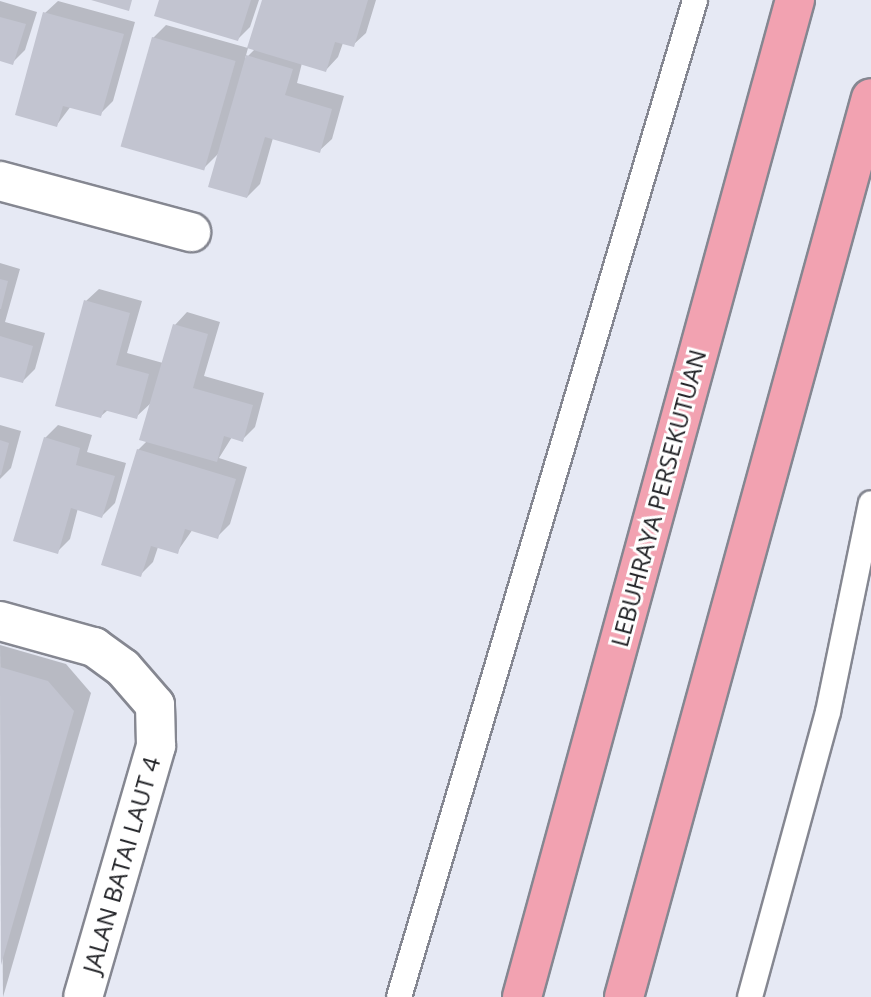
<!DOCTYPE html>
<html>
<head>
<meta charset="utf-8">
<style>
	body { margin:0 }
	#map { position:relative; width:871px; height:997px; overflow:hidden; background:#e6e9f4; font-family:"Open Sans",sans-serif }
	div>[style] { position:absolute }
	.shadow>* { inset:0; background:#0003 }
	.building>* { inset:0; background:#c2c4d0; transform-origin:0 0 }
	.roads { filter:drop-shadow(2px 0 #858791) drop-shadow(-2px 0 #858791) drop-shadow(0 2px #858791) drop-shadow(0 -2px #858791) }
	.lane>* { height:24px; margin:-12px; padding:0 12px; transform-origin:12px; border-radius:12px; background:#fff }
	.street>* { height:38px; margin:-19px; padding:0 19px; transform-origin:19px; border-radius:19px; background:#fff }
	.highway>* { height:38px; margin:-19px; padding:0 19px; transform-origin:19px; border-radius:19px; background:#f2a2b1 }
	span { translate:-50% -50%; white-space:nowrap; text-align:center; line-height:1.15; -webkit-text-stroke:6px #fff; paint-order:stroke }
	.street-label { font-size:24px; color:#1e1f23 }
</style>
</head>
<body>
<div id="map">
	<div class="shadow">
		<i style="clip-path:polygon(161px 0,259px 0,250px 27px,238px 39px)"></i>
		<i style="clip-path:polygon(263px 0,376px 0,366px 33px,353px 45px,343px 43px,338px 57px,326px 70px,302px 63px,297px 83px,344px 96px,332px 139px,319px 151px,273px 138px,260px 184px,247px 197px,220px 152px,204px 168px,153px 38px,166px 25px,248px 48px,245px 59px,255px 49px)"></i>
		<i style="clip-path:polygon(0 1px,37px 12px,25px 50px,12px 63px,0 59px)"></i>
		<i style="clip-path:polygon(58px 1px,135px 22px,113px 101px,100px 114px,71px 106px,56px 126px,45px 13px)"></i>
		<i style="clip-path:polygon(0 263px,20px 269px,5px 322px,45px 333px,35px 369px,23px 381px,0 375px)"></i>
		<i style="clip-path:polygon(99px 289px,142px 301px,127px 353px,163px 363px,175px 325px,187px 312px,220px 322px,204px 376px,264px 393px,255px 427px,242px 440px,232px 437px,219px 458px,247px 467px,230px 524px,217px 537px,193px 529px,177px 552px,158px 547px,153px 562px,140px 575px,138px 450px,147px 441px,152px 402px,136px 417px,108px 410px,101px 416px,86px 301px)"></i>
		<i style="clip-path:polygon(0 425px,21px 431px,11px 468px,0 479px)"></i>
		<i style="clip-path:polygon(58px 425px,92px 435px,87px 452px,126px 463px,115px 503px,102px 516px,78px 508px,70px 539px,57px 552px,45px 438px)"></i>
		<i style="clip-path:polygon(0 645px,66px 664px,91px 693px,3px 997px)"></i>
	</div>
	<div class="building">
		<i style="clip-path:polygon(91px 0,132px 0,129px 11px)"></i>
		<i style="clip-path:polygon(159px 0,251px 0,238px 41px,154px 16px)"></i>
		<i style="clip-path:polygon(262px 0,368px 0,354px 47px,335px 42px,326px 72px,247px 48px)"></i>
		<i style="clip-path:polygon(43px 12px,124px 34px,101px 116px,63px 106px,57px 127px,15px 115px)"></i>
		<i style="clip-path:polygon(0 17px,26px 24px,13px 65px,0 61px)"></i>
		<i style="left:152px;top:37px;width:87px;height:114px;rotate:16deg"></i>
		<i style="clip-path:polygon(246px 55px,293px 69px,285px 95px,332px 109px,320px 153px,265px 137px,247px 198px,208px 187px)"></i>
		<i style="clip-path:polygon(0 279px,8px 281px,1px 309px,0 309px)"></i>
		<i style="clip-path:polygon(84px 300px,130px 313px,116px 365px,149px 374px,137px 419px,104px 410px,101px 418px,55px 406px)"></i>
		<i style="clip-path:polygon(173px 324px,208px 334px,193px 388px,253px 405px,243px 442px,224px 436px,217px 462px,139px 440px)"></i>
		<i style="clip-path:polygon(0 336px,33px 346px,23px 383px,0 377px)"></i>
		<i style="clip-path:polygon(44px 437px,80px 448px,76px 465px,115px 476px,102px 518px,71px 508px,58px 554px,13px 541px)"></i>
		<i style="clip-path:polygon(0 440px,9px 443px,1px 475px,0 475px)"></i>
		<i style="clip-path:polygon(137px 449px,236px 479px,218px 539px,185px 529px,178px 554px,151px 546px,141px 577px,101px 565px)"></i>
		<i style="clip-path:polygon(0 667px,48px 681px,74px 711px,1px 965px)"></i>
	</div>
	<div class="roads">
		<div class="lane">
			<i style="left:399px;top:997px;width:1040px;rotate:-73.46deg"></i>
			<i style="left:750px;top:997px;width:295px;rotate:-74.7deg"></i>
			<i style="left:828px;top:712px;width:213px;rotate:-78.4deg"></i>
		</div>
		<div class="street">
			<i style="left:0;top:181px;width:198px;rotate:15deg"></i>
			<i style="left:0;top:621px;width:98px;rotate:15.5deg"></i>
			<i style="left:94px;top:647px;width:36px;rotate:36deg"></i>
			<i style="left:123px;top:668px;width:49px;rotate:49.1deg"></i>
			<i style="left:155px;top:705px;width:41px;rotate:88.6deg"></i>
			<i style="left:156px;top:746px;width:261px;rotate:106.2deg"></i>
		</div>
		<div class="highway">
			<i style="left:522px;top:997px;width:1034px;rotate:-74.69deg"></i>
			<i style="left:624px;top:997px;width:932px;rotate:-74.64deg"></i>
		</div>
	</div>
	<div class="street-label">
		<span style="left:658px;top:498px;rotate:-75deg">LEBUHRAYA PERSEKUTUAN</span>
		<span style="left:121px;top:865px;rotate:-74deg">JALAN BATAI LAUT 4</span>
	</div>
</div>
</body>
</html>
